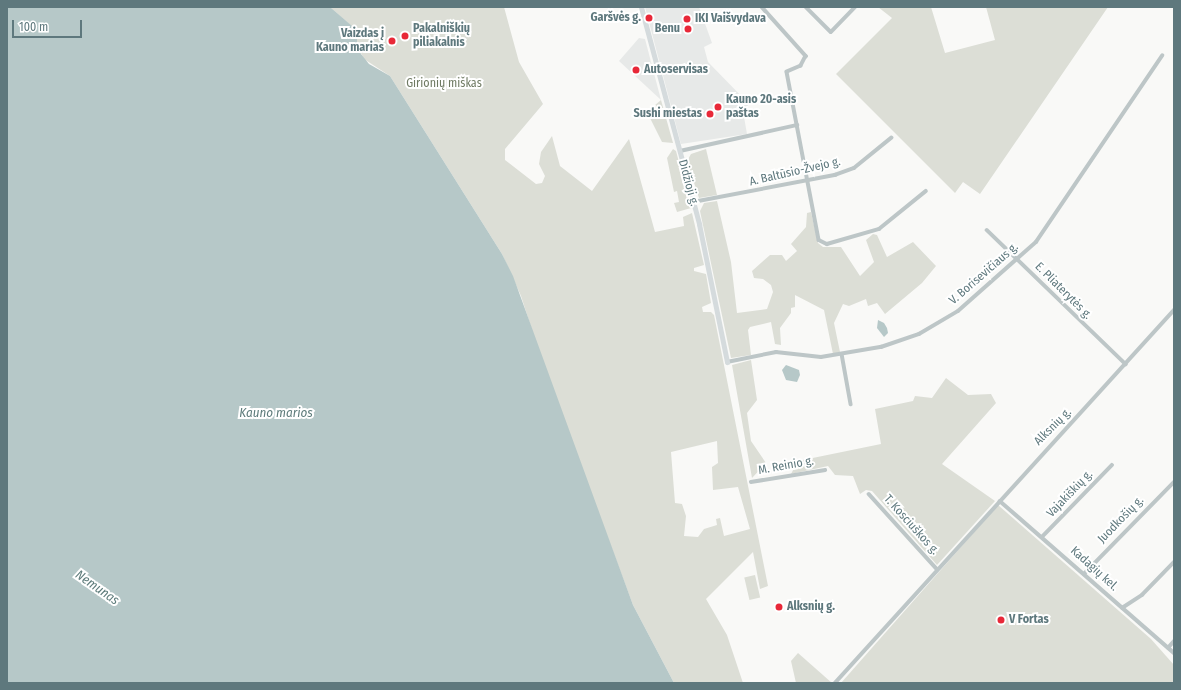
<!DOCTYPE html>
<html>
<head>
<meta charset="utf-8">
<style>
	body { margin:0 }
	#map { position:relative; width:1181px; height:690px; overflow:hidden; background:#f9f9f7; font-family:"Fira Sans Condensed",sans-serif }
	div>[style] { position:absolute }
	.built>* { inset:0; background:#e7e9e8 }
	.green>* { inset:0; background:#dcded6; transform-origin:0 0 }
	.water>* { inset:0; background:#b6c8c8 }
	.street>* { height:3.5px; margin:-1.75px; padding:0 1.75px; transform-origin:1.75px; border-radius:1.75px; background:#bdc6c7 }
	.secondary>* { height:5px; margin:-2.5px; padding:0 2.5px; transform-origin:2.5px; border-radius:2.5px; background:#d5dbdd }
	.dots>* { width:11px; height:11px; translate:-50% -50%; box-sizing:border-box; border:2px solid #fff; border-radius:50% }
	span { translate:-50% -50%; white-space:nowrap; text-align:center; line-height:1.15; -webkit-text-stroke:4px #fff; paint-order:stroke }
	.poi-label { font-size:12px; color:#5e787d; font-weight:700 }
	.right { translate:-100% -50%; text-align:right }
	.left { translate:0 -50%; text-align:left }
	.park-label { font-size:12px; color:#6f7a63 }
	.street-label { font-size:12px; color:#5e787d }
	.water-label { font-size:13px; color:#5e7c7b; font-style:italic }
	.frame { position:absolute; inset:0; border:8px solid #5e787d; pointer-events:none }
	.scale { position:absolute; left:12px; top:20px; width:70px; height:18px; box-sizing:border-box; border:2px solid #5e787d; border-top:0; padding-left:5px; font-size:12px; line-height:14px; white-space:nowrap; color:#5e787d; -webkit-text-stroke:3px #fff; paint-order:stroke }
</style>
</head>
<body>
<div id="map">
	<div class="built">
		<i style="clip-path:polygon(645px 7px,699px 7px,712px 43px,704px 47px,708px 62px,749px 104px,743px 111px,747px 134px,681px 144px)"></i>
		<i style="clip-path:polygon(639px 38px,645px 39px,661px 100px,619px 61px)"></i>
	</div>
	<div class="green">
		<i style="clip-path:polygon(evenodd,330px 7px,504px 7px,519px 62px,543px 104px,505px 149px,505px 160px,536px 184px,542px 183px,545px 176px,539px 164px,541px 152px,552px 136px,560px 166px,592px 191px,629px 139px,655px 232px,684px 226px,683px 217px,692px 213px,704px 265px,694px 268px,694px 271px,706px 274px,711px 303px,702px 307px,703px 312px,711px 312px,714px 315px,768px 586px,760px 589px,753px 552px,706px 599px,727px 635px,743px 683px,674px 683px,633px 605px,545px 370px,521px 296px,502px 254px,390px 76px,364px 59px,357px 45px,357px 31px,330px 7px,717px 441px,718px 463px,712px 467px,713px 490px,738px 487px,750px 529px,724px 536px,720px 518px,716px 519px,717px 525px,704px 529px,698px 537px,684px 536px,686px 516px,682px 504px,675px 503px,671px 452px,717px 441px)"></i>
		<i style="clip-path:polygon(878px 7px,931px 7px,945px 53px,995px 40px,986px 7px,1108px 7px,980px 194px,963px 182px,955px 193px,836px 74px,892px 18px)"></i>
		<i style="clip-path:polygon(661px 100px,673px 143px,662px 142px,647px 112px)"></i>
		<i style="clip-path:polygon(673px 149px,676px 151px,691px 208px,677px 212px,674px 203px,679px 202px,677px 191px,674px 192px,667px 158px)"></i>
		<i style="clip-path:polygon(706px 149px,717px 195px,699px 198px,687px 161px,691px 154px)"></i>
		<i style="clip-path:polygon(717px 201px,731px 262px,737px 313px,767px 309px,773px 292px,771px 285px,763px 279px,754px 278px,752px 271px,770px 255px,782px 255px,786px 261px,797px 251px,791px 244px,806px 227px,807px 213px,811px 212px,818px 243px,823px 247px,841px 247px,860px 276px,874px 262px,866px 240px,873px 234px,877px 235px,887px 257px,913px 242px,936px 266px,922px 283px,885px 314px,877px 303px,868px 306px,866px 299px,849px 306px,843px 304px,834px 323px,840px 352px,833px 354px,824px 310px,795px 295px,795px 307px,791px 308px,791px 313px,780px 328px,781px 345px,775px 344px,771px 322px,750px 327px,748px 330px,751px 355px,731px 358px,700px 211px,704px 203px)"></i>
		<i style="clip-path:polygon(751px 360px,757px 400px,747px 413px,751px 441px,766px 463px,752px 478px,732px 365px)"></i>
		<i style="clip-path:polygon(946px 378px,968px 395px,991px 394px,996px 403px,942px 464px,995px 501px,937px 565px,872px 491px,866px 490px,860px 494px,853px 476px,835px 475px,828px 466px,791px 474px,798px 461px,881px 444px,875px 409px,913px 401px,915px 396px,932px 398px)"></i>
		<i style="clip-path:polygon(998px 505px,1151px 639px,1174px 665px,1174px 683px,841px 683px)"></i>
		<i style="left:755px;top:575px;width:23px;height:11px;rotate:77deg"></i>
		<i style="clip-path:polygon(798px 653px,832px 683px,796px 683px,791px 661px)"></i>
	</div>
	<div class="water">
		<i style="clip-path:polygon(7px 7px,330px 7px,352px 26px,357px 31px,357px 45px,361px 54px,369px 64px,390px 76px,502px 254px,513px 276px,633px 605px,674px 683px,7px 683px)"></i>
		<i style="clip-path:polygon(878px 320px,884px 323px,887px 328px,888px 333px,884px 337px,877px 328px)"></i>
		<i style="clip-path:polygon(786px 365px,799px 370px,800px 375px,797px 382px,786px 380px,782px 370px)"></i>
	</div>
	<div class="street">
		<i style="left:762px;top:7px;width:66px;rotate:48.1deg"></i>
		<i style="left:806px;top:56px;width:11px;rotate:117deg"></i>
		<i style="left:801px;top:66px;width:15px;rotate:157deg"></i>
		<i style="left:787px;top:72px;width:171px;rotate:79.2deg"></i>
		<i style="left:819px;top:240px;width:9px;rotate:27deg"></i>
		<i style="left:827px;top:244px;width:54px;rotate:-16.1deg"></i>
		<i style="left:879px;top:229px;width:60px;rotate:-39deg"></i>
		<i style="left:806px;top:7px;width:35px;rotate:45deg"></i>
		<i style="left:831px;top:32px;width:35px;rotate:-46deg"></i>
		<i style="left:680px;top:151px;width:120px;rotate:-12.5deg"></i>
		<i style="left:693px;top:202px;width:145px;rotate:-10.8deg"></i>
		<i style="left:835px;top:175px;width:20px;rotate:-20deg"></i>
		<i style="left:854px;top:168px;width:48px;rotate:-39deg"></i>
		<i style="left:987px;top:230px;width:193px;rotate:44deg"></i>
		<i style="left:842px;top:354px;width:51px;rotate:79.8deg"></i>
		<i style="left:727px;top:362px;width:50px;rotate:-11.5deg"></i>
		<i style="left:776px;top:352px;width:45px;rotate:6.3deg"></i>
		<i style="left:821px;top:357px;width:61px;rotate:-9.5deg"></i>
		<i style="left:881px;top:347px;width:40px;rotate:-18.9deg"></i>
		<i style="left:919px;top:334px;width:45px;rotate:-30.5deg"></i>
		<i style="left:958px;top:311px;width:104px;rotate:-41.5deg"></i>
		<i style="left:1036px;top:242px;width:225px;rotate:-55.9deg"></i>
		<i style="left:751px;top:482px;width:75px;rotate:-9.2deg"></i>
		<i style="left:869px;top:494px;width:101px;rotate:47.8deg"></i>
		<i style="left:1000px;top:501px;width:231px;rotate:41.1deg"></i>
		<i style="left:1042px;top:537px;width:100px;rotate:-45.8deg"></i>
		<i style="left:1084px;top:574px;width:129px;rotate:-45.6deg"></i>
		<i style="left:1122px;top:608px;width:24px;rotate:-33deg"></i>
		<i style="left:1142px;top:595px;width:46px;rotate:-45.9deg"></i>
		<i style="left:1168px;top:648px;width:9px;rotate:-49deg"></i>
		<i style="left:835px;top:683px;width:504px;rotate:-47.73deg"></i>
	</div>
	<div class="secondary">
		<i style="left:641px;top:7px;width:225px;rotate:75deg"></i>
		<i style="left:699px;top:224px;width:141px;rotate:78.5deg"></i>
	</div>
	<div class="dots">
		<i style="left:649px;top:18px;background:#e82838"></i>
		<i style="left:687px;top:19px;background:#e82838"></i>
		<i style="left:688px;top:29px;background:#e82838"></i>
		<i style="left:405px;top:36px;background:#e82838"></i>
		<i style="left:392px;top:41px;background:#e82838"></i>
		<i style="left:636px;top:70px;background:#e82838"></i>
		<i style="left:718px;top:107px;background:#e82838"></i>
		<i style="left:710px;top:114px;background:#e82838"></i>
		<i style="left:779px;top:607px;background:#e82838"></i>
		<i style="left:1001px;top:620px;background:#e82838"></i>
	</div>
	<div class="poi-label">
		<span class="right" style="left:641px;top:18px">Garšvės g.</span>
		<span class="left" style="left:695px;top:19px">IKI Vaišvydava</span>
		<span class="left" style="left:413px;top:36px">Pakalniškių<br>piliakalnis</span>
		<span class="right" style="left:680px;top:29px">Benu</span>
		<span class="right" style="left:384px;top:41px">Vaizdas į<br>Kauno marias</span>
		<span class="left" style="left:644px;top:70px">Autoservisas</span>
		<span class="left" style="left:726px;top:107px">Kauno 20-asis<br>paštas</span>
		<span class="right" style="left:702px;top:114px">Sushi miestas</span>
		<span class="left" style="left:787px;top:607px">Alksnių g.</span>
		<span class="left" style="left:1009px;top:620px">V Fortas</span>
	</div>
	<div class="park-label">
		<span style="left:444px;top:84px">Girionių miškas</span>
	</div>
	<div class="street-label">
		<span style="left:795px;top:172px;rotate:-13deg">A. Baltūsio-Žvejo g.</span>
		<span style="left:688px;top:183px;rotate:75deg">Didžioji g.</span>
		<span style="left:984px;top:274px;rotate:-41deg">V. Borisevičiaus g.</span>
		<span style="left:1063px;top:291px;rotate:45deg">E. Pliaterytės g.</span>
		<span style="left:1053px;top:427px;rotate:-45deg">Alksnių g.</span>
		<span style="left:786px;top:466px;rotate:-10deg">M. Reinio g.</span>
		<span style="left:1070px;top:494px;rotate:-46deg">Vajakiškių g.</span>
		<span style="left:1121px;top:520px;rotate:-46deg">Juodkošių g.</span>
		<span style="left:911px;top:525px;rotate:48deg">T. Kosciuškos g.</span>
		<span style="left:1094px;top:569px;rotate:42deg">Kadagių kel.</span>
	</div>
	<div class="water-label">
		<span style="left:276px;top:413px">Kauno marios</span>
		<span style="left:97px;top:588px;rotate:35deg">Nemunas</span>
	</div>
	<div class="frame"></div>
	<div class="scale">100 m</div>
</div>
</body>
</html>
